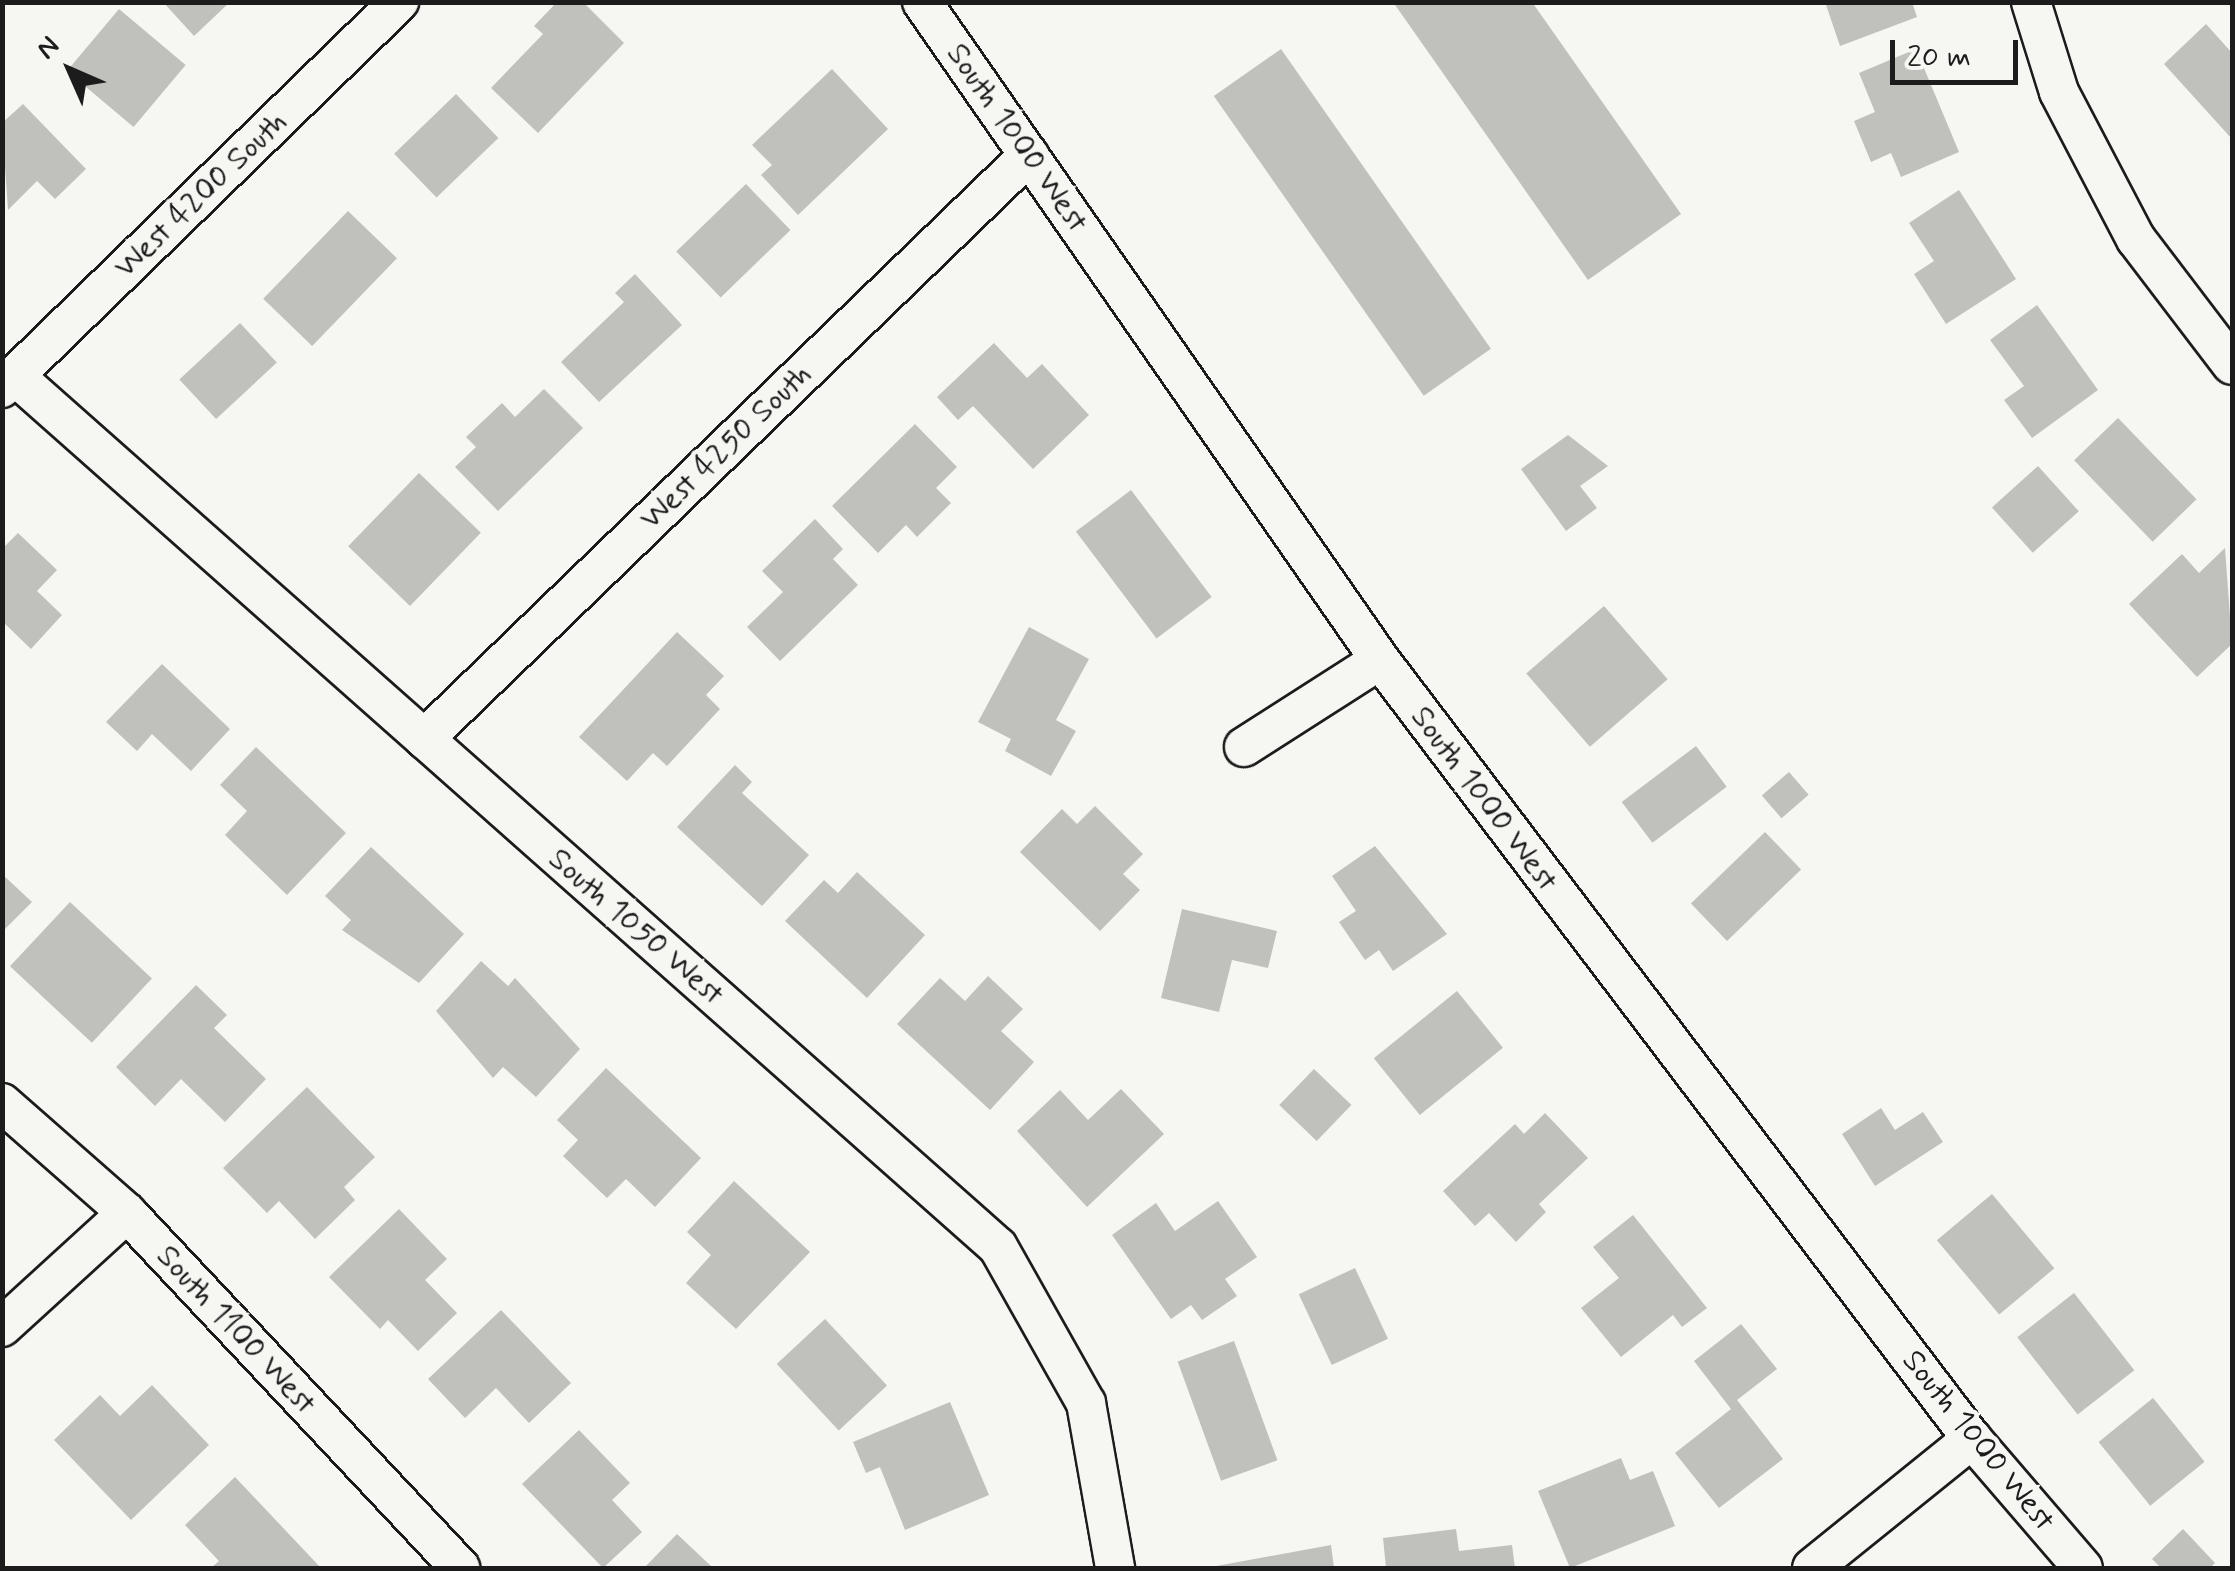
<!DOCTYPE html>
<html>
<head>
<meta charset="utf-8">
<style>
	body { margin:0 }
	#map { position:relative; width:2235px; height:1571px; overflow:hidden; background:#f6f6f2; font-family:Mynerve,sans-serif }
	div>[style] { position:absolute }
	.building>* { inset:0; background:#c0c0bd; transform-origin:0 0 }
	.roads { filter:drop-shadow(2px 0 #1c1c1c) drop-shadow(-2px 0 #1c1c1c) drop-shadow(0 2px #1c1c1c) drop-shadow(0 -2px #1c1c1c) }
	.minor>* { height:38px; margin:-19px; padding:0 19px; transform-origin:19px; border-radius:19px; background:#f6f6f2 }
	span { translate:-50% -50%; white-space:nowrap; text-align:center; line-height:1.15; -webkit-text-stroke:9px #f6f6f2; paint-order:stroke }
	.street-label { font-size:32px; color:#1c1c1c }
	.frame { position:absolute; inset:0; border:5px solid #1c1c1c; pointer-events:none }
	.north { position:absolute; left:20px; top:20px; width:100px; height:100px; -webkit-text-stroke:8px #f6f6f2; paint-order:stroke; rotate:315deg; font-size:28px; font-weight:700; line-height:40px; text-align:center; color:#1c1c1c }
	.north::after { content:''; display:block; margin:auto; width:35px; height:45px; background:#1c1c1c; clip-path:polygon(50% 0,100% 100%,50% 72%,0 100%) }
	.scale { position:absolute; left:1890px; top:40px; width:128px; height:45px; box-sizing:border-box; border:5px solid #1c1c1c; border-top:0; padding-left:12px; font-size:30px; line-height:35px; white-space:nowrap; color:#1c1c1c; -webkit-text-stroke:8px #f6f6f2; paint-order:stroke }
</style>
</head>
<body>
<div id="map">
	<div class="building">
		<i style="clip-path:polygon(163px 2px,230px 2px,194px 36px)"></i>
		<i style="clip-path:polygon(557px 2px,583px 2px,624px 43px,538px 133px,491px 88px,543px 34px,534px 26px)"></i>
		<i style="clip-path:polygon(1393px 2px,1532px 2px,1681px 214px,1588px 280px)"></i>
		<i style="clip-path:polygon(1825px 2px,1912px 2px,1917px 17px,1840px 46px)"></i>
		<i style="left:119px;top:9px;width:87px;height:81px;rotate:40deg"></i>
		<i style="clip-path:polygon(2206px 24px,2232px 53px,2232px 139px,2164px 64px)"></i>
		<i style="left:1281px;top:49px;width:366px;height:82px;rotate:55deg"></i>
		<i style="clip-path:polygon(1916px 49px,1959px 152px,1901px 177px,1891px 153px,1871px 162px,1854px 121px,1875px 112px,1859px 73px)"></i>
		<i style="clip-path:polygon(832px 69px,888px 129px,798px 215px,761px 175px,772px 165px,752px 145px)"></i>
		<i style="left:456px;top:94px;width:61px;height:86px;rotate:46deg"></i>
		<i style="clip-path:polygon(23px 104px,86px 169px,55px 199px,37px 181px,8px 210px,2px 123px)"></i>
		<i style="left:746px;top:184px;width:64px;height:97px;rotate:46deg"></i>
		<i style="clip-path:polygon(1959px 190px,2016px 279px,1946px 324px,1914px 274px,1934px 261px,1909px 223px)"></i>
		<i style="left:348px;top:211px;width:68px;height:122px;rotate:44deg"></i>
		<i style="clip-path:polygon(635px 274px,682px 325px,599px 402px,561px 362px,624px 302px,615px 293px)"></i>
		<i style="clip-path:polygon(2037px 305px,2098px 390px,2032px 438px,2004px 400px,2024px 386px,1990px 340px)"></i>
		<i style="left:240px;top:323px;width:54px;height:83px;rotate:47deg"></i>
		<i style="clip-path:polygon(994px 343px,1027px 378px,1042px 364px,1089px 415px,1033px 469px,973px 406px,958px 420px,937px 397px)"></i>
		<i style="clip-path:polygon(544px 389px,583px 428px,498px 511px,455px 467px,476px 447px,466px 437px,502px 403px,515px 417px)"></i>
		<i style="left:2118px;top:418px;width:113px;height:61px;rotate:46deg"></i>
		<i style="clip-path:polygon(915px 424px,957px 467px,936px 488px,951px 503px,917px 537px,906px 525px,878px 553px,832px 506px)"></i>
		<i style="clip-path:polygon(1568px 435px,1608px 466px,1580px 486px,1597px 508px,1566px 531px,1521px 469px)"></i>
		<i style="left:2038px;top:466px;width:61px;height:62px;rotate:48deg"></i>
		<i style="left:419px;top:473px;width:86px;height:102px;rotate:44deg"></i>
		<i style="left:1131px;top:490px;width:134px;height:69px;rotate:53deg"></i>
		<i style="clip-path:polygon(815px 519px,843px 549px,833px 559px,858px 585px,780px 661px,747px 627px,783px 592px,762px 571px)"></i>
		<i style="clip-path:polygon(18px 533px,57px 570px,37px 591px,62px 615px,31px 649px,2px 621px,2px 549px)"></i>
		<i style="clip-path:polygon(2225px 548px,2232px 644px,2197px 677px,2129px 604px,2182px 554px,2199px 573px)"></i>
		<i style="left:1604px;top:606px;width:97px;height:103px;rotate:49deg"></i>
		<i style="clip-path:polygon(1029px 627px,1089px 659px,1056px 720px,1076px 731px,1051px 776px,1005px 751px,1011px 739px,978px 722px)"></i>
		<i style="clip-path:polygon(677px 632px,724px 676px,706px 695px,720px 709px,667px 766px,653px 753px,627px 781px,579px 737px)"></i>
		<i style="clip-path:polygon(162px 664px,230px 729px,191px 771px,152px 734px,137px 751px,106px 722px)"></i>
		<i style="left:1696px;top:746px;width:51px;height:93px;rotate:53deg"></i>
		<i style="clip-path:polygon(256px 747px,346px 833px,287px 895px,225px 835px,247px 811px,220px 785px)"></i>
		<i style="clip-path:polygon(735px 765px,752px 782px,742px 793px,809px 855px,762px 906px,677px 827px)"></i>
		<i style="left:1789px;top:772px;width:30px;height:36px;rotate:49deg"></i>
		<i style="clip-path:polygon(1095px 806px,1143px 854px,1123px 874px,1140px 890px,1100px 931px,1020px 852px,1062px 809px,1077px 824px)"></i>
		<i style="left:1765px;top:832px;width:52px;height:103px;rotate:46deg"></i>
		<i style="clip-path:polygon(1375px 846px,1447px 934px,1393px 971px,1379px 950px,1365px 960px,1339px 922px,1356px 911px,1332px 876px)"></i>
		<i style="clip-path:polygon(371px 847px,464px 934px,419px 983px,342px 930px,351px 920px,325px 896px)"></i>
		<i style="clip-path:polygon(857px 872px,925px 935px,867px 998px,785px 921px,824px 880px,838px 893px)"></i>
		<i style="clip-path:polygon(2px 874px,32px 902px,2px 932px)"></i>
		<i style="left:70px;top:902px;width:112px;height:88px;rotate:43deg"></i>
		<i style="clip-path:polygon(1182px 909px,1277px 931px,1268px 968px,1232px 960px,1219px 1012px,1161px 998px)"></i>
		<i style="clip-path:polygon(481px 961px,508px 986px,515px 978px,580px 1049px,536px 1097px,503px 1067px,493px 1078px,436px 1011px)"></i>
		<i style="clip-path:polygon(988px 976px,1023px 1009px,1001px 1031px,1034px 1062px,990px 1110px,897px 1024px,940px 978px,965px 1001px)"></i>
		<i style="clip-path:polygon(196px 985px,227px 1015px,214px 1028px,266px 1079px,225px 1122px,181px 1079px,155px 1106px,116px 1067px)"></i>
		<i style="left:1457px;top:991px;width:73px;height:107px;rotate:51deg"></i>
		<i style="clip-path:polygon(606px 1068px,701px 1158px,655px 1207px,626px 1179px,607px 1198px,563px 1156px,578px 1140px,557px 1120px)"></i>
		<i style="left:1314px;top:1069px;width:52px;height:50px;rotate:44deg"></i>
		<i style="clip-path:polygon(307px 1087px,375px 1157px,344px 1187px,355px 1200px,315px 1239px,279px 1201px,267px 1213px,223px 1168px)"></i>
		<i style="clip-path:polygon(1121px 1089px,1164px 1134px,1087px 1207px,1017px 1131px,1060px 1090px,1088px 1120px)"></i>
		<i style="clip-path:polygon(1881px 1108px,1895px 1130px,1923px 1112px,1943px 1142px,1875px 1186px,1842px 1134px)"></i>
		<i style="clip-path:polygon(1545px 1113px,1588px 1158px,1539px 1204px,1546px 1212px,1516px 1242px,1489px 1213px,1475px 1226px,1443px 1191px,1515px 1124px,1524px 1134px)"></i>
		<i style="clip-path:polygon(734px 1181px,810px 1252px,736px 1329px,686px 1283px,711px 1255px,687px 1232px)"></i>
		<i style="left:1992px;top:1194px;width:97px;height:72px;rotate:50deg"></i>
		<i style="clip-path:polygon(1218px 1201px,1257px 1257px,1225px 1279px,1237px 1296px,1202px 1320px,1191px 1305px,1171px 1319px,1112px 1235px,1156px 1203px,1175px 1231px)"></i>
		<i style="clip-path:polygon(399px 1209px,447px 1259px,425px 1280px,457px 1313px,418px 1351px,388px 1320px,380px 1329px,329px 1277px)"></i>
		<i style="clip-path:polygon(1633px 1215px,1707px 1308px,1682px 1327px,1673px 1315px,1621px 1357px,1581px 1308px,1619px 1278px,1593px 1247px)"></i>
		<i style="left:1355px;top:1268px;width:78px;height:62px;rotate:65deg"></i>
		<i style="left:2074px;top:1293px;width:98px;height:72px;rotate:52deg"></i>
		<i style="clip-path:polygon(501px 1310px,571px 1383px,529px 1423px,496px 1388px,465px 1418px,428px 1379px)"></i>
		<i style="left:825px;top:1319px;width:91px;height:66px;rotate:47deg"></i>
		<i style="clip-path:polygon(1741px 1324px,1777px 1369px,1737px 1400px,1783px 1459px,1719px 1508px,1675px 1453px,1731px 1409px,1694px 1361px)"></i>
		<i style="left:1234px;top:1341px;width:127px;height:60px;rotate:70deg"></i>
		<i style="clip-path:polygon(152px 1385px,209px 1445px,131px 1520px,54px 1440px,100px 1395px,120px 1416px)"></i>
		<i style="left:2153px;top:1398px;width:82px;height:70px;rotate:51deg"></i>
		<i style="clip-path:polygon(950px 1402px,989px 1495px,905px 1530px,880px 1467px,866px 1473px,853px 1442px)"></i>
		<i style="clip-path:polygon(579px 1430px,630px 1483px,612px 1500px,642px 1532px,603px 1568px,522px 1484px)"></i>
		<i style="clip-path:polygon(1621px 1458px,1630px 1480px,1653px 1471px,1675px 1526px,1570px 1568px,1538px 1491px)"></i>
		<i style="clip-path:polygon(235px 1477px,321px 1568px,211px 1568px,219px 1561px,185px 1525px)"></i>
		<i style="clip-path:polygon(1456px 1529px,1459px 1551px,1512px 1545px,1515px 1568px,1386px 1568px,1383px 1538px)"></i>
		<i style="clip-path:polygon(2183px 1529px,2215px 1563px,2210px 1568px,2161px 1568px,2152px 1559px)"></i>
		<i style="clip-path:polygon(677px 1534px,711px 1566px,644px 1568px)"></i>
		<i style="clip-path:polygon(1331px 1545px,1334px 1568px,1212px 1568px,1211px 1567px)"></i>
	</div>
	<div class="roads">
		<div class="minor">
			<i style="left:922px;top:2px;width:802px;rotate:55.16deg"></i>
			<i style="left:1380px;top:660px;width:978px;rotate:52.77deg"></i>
			<i style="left:1972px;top:1439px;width:170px;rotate:49.3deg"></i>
			<i style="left:2031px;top:2px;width:94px;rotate:72.7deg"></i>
			<i style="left:2059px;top:92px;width:166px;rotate:62.4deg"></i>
			<i style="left:2136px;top:239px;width:158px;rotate:52.7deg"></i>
			<i style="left:15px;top:376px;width:1313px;rotate:41.54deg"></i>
			<i style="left:998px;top:1247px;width:179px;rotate:60.6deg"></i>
			<i style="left:1086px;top:1403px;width:168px;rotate:80deg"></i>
			<i style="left:2px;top:388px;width:554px;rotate:-44.2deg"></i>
			<i style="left:424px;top:739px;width:841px;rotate:-43.99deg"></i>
			<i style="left:1244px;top:747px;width:161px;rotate:-32.6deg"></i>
			<i style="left:2px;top:1103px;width:167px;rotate:41.3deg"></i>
			<i style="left:127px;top:1213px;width:487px;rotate:46.8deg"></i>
			<i style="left:2px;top:1327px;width:169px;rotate:-42.4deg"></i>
			<i style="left:1812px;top:1568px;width:206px;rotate:-38.9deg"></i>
		</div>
	</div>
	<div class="street-label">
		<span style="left:1017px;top:138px;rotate:55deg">South 1000 West</span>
		<span style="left:201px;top:195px;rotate:-44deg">West 4200 South</span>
		<span style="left:726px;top:447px;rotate:-44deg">West 4250 South</span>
		<span style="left:1484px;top:799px;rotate:53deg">South 1000 West</span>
		<span style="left:636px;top:927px;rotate:41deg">South 1050 West</span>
		<span style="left:236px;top:1330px;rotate:47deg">South 1100 West</span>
		<span style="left:1978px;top:1441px;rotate:51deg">South 1000 West</span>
	</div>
	<div class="frame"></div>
	<div class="north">N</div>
	<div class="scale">20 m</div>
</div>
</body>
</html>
